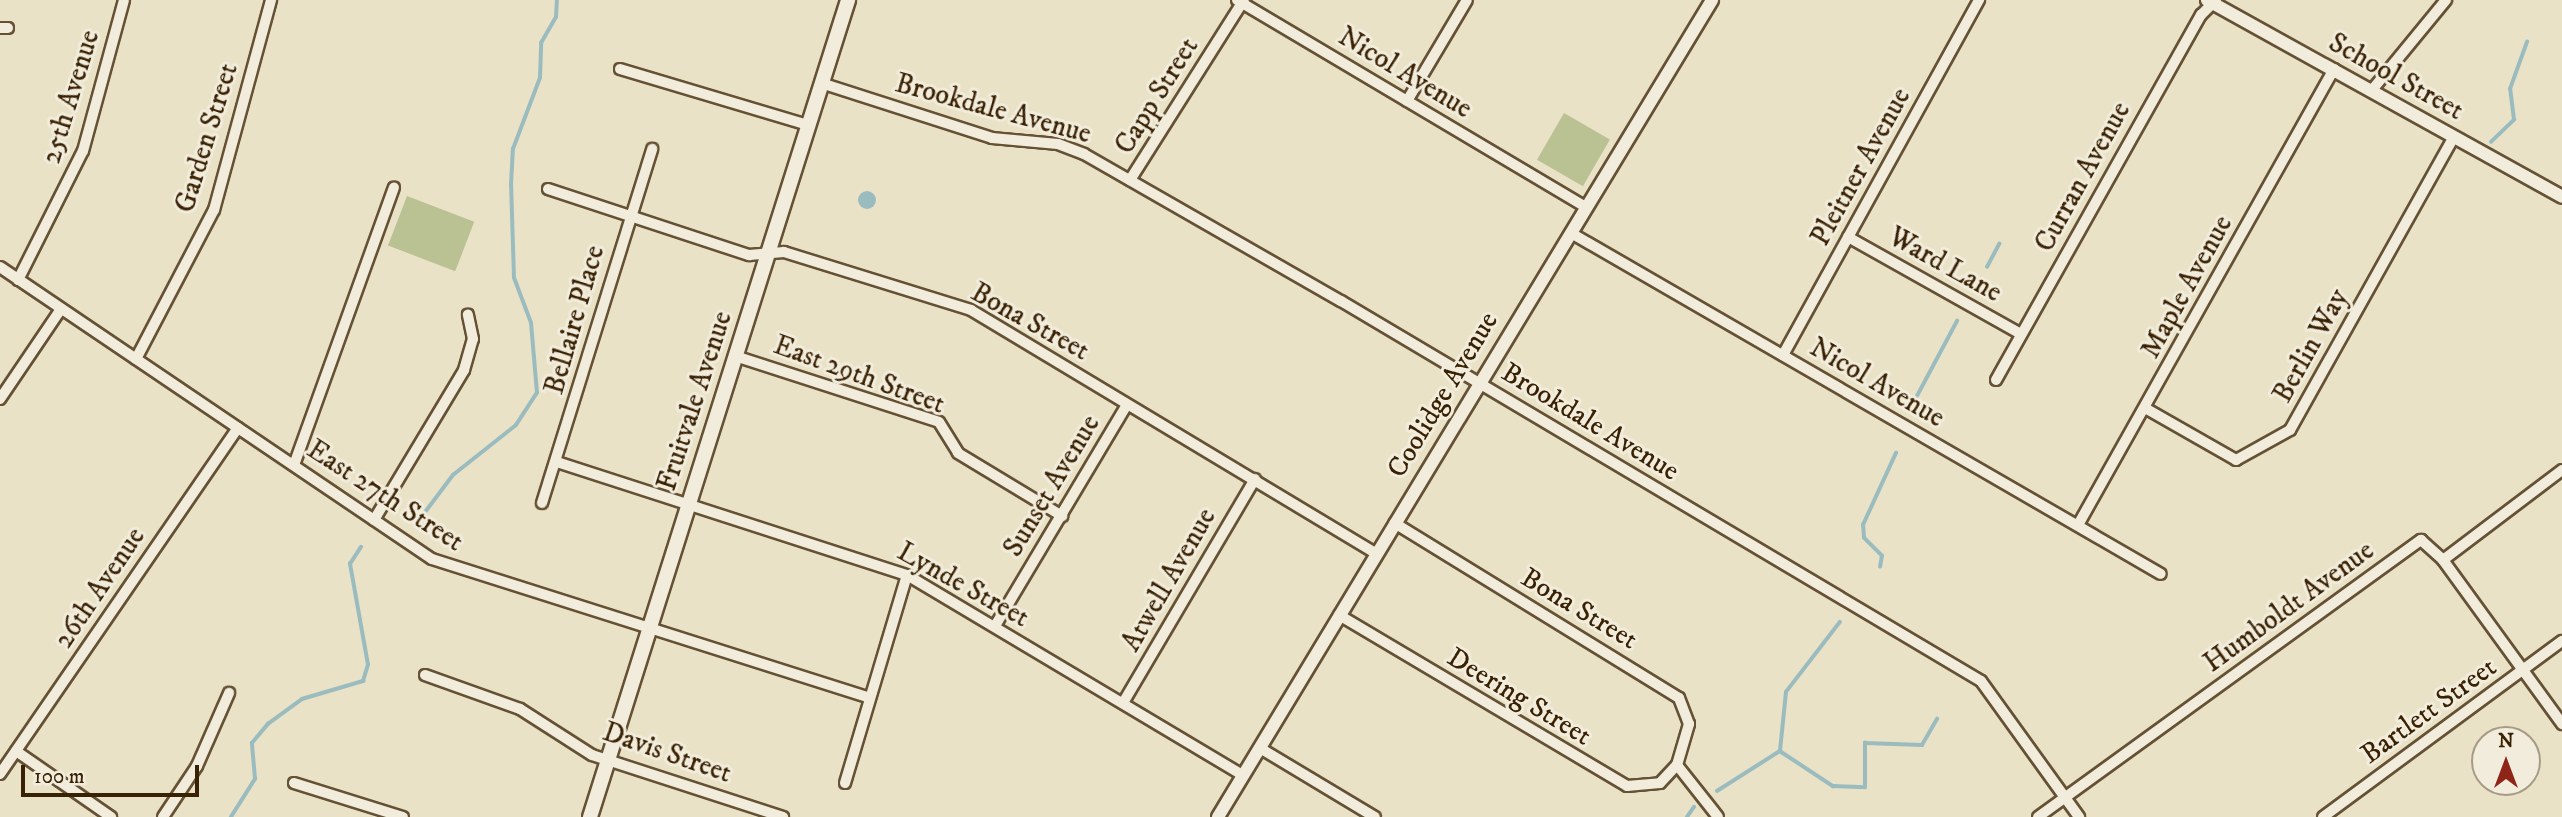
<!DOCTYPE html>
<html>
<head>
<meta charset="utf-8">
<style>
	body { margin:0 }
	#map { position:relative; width:2562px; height:817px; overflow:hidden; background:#eae2c7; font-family:"IM FELL DW Pica",serif }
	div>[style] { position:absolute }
	.green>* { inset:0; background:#bac293; transform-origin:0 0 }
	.water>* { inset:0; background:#9bbcbf }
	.round { border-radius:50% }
	.stream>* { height:3.5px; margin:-1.75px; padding:0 1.75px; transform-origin:1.75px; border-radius:1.75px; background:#9bbcbf }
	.roads { filter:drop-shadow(2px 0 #655134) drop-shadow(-2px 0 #655134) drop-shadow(0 2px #655134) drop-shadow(0 -2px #655134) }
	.minor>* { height:10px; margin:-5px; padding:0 5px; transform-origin:5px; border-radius:5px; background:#f1ecdb }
	.tertiary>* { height:12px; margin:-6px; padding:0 6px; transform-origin:6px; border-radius:6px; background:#f1ecdb }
	.secondary>* { height:14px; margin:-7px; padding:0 7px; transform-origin:7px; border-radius:7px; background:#f1ecdb }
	span { translate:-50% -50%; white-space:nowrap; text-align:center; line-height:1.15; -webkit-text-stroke:6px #f1ecdb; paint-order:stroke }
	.street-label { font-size:28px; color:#392103 }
	.north { position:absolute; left:2471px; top:726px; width:70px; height:70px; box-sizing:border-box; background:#f1ecdb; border:2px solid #a79b85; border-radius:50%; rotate:0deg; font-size:19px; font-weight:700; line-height:28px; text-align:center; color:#392103 }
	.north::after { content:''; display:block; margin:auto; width:24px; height:32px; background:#8f2418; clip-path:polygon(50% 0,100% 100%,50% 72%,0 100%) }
	.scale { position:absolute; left:21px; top:765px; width:178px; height:32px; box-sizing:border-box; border:4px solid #392103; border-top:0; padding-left:9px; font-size:21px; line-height:24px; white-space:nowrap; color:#392103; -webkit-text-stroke:5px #f1ecdb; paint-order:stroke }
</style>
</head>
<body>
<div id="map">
	<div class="green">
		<i style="left:1564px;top:113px;width:53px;height:54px;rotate:30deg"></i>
		<i style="left:407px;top:196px;width:72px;height:53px;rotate:21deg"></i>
	</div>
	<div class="water">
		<i class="round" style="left:858px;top:191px;width:18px;height:18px"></i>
	</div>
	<div class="stream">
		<i style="left:2491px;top:142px;width:32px;rotate:-44deg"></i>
		<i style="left:2514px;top:120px;width:31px;rotate:-97deg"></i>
		<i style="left:2510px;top:89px;width:50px;rotate:-70.1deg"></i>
		<i style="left:1987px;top:267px;width:26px;rotate:-62deg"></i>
		<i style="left:1909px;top:411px;width:102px;rotate:-61.9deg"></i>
		<i style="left:423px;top:515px;width:50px;rotate:-53.1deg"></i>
		<i style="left:453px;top:475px;width:80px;rotate:-38.4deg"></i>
		<i style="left:516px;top:425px;width:38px;rotate:-57deg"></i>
		<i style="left:537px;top:393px;width:70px;rotate:-94.9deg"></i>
		<i style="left:531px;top:323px;width:48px;rotate:-110.7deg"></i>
		<i style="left:514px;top:278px;width:93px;rotate:-91.8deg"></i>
		<i style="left:511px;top:185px;width:36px;rotate:-87deg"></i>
		<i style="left:513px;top:149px;width:76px;rotate:-69.2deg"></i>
		<i style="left:540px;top:78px;width:35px;rotate:-88deg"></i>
		<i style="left:541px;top:43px;width:30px;rotate:-60deg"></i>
		<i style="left:556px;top:17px;width:17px;rotate:-87deg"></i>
		<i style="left:1880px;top:567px;width:11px;rotate:-80deg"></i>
		<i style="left:1882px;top:556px;width:25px;rotate:-135deg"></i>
		<i style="left:1864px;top:538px;width:13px;rotate:-94deg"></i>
		<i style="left:1863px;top:525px;width:79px;rotate:-65.4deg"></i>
		<i style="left:1780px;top:751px;width:64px;rotate:33.4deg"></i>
		<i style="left:1833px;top:786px;width:32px;rotate:2deg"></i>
		<i style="left:1865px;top:787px;width:44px;rotate:-90deg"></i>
		<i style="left:1865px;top:743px;width:57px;rotate:2deg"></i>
		<i style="left:1922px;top:745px;width:30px;rotate:-60deg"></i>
		<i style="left:1780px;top:751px;width:59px;rotate:-84.2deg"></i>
		<i style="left:1786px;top:692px;width:88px;rotate:-52.4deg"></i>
		<i style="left:1717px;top:791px;width:75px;rotate:-32.4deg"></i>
		<i style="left:231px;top:817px;width:45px;rotate:-57.7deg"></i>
		<i style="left:255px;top:779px;width:36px;rotate:-95deg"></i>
		<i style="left:252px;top:743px;width:25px;rotate:-50deg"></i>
		<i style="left:268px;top:724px;width:42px;rotate:-36.3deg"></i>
		<i style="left:302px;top:699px;width:64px;rotate:-16.4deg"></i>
		<i style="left:363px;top:681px;width:17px;rotate:-73deg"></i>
		<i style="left:368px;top:665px;width:103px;rotate:-100.1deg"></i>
		<i style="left:350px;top:564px;width:20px;rotate:-57deg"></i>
		<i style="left:1687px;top:817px;width:12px;rotate:-55deg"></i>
	</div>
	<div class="roads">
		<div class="minor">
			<i style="left:1237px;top:0;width:406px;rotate:30.7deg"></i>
			<i style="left:0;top:28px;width:8px"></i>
			<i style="left:620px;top:69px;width:196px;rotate:16.6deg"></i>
			<i style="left:821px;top:83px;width:180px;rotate:17.8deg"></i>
			<i style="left:992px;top:138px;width:66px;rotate:5.2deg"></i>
			<i style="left:1058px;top:144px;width:28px;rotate:21deg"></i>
			<i style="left:1084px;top:154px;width:296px;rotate:29.8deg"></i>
			<i style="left:1341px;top:301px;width:744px;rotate:30.7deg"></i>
			<i style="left:1981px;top:681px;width:168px;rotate:54.2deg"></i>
			<i style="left:2372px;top:90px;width:117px;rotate:-50.6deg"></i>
			<i style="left:1407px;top:101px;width:117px;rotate:-59.3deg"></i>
			<i style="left:1130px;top:180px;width:213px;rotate:-57.7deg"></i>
			<i style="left:548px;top:189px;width:212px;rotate:18.2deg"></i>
			<i style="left:749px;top:255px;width:35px;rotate:-5deg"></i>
			<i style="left:784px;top:252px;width:196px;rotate:17.2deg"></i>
			<i style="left:971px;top:310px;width:472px;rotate:31deg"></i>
			<i style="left:1571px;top:233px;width:681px;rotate:30.03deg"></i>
			<i style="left:1848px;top:237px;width:198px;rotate:29.3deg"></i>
			<i style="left:0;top:267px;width:521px;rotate:34.06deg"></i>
			<i style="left:432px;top:559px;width:459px;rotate:17.6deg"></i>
			<i style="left:18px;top:280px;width:144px;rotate:-63.3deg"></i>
			<i style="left:83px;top:151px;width:156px;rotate:-74.8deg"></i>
			<i style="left:1783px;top:355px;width:406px;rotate:-61.1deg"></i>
			<i style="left:735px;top:356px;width:214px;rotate:17.9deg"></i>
			<i style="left:939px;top:422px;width:36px;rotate:58deg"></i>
			<i style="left:958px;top:453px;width:122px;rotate:31.2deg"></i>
			<i style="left:136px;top:359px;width:168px;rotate:-62.4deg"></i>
			<i style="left:214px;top:210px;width:218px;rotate:-74.8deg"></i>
			<i style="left:1996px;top:380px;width:419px;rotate:-60.7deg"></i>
			<i style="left:2201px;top:15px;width:21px;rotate:-45deg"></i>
			<i style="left:0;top:399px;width:109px;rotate:-55.9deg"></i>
			<i style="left:2145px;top:408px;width:105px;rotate:29.7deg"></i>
			<i style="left:2236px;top:460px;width:62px;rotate:-29.1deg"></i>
			<i style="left:2290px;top:430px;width:336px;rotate:-60.8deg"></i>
			<i style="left:557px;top:462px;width:368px;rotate:17.9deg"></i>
			<i style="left:907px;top:575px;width:391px;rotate:30.8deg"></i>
			<i style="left:294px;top:465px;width:295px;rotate:-70.2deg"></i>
			<i style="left:542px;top:503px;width:371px;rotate:-72.7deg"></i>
			<i style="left:374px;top:520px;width:175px;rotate:-59deg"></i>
			<i style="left:464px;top:370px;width:32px;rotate:-74deg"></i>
			<i style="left:473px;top:339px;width:25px;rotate:-102deg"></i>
			<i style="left:2078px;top:525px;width:523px;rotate:-60.69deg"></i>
			<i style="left:2443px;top:560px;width:203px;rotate:54deg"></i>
			<i style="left:1339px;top:615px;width:335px;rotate:30.7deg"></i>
			<i style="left:1627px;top:786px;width:33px;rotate:-5deg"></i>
			<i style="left:1660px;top:783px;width:25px;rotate:-47deg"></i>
			<i style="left:1677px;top:765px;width:43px;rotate:-73.7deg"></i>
			<i style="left:1689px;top:724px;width:28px;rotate:-111deg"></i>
			<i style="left:1679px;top:698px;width:334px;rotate:-148.4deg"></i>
			<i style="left:995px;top:626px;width:257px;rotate:-59.2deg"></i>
			<i style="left:425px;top:675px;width:101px;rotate:19.7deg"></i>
			<i style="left:520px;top:709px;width:85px;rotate:32.6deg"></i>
			<i style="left:592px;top:755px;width:201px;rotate:18deg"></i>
			<i style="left:1123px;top:703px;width:260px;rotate:-59.5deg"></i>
			<i style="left:1260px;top:748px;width:134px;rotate:31deg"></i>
			<i style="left:16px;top:751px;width:116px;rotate:34.8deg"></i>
			<i style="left:1677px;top:765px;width:66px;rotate:51.7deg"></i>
			<i style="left:0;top:774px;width:420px;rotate:-55.5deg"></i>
			<i style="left:294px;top:783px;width:114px;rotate:17.3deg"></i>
			<i style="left:845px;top:783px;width:217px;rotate:-73.4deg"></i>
			<i style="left:163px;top:817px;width:61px;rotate:-56.3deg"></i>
			<i style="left:197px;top:766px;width:80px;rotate:-66.3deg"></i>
			<i style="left:2038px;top:817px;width:473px;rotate:-35.9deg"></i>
			<i style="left:2421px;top:540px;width:30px;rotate:42deg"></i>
			<i style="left:2443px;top:560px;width:149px;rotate:-37.1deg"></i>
			<i style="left:2323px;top:817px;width:297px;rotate:-36.4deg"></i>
		</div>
		<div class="tertiary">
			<i style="left:2207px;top:0;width:406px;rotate:29deg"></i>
			<i style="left:1218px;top:817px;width:955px;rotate:-58.84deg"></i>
		</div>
		<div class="secondary">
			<i style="left:590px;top:817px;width:857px;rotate:-72.47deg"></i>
		</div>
	</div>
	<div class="street-label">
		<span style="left:1405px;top:73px;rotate:31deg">Nicol Avenue</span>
		<span style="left:2396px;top:77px;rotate:29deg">School Street</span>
		<span style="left:1157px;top:96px;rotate:-58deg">Capp Street</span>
		<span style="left:71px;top:97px;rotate:-73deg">25th Avenue</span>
		<span style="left:993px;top:109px;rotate:15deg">Brookdale Avenue</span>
		<span style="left:207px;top:138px;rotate:-73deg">Garden Street</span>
		<span style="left:1861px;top:167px;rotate:-61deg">Pleitner Avenue</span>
		<span style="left:2083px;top:177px;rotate:-61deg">Curran Avenue</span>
		<span style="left:1945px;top:265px;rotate:29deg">Ward Lane</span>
		<span style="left:2187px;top:287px;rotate:-61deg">Maple Avenue</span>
		<span style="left:575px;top:320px;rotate:-74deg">Bellaire Place</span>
		<span style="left:1030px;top:322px;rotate:29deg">Bona Street</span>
		<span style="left:2311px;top:346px;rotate:-61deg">Berlin Way</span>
		<span style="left:859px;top:375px;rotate:20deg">East 29th Street</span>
		<span style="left:1877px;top:383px;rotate:30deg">Nicol Avenue</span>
		<span style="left:1443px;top:395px;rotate:-59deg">Coolidge Avenue</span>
		<span style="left:695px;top:401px;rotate:-72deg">Fruitvale Avenue</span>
		<span style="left:1590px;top:422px;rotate:31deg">Brookdale Avenue</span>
		<span style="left:1052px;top:486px;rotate:-59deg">Sunset Avenue</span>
		<span style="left:385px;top:496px;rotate:33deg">East 27th Street</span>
		<span style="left:1169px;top:580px;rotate:-60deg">Atwell Avenue</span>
		<span style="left:963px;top:585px;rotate:29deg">Lynde Street</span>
		<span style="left:100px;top:588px;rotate:-56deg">26th Avenue</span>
		<span style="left:2289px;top:607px;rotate:-36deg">Humboldt Avenue</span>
		<span style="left:1579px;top:609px;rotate:31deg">Bona Street</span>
		<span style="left:1519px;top:697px;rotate:31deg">Deering Street</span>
		<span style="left:2429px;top:711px;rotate:-36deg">Bartlett Street</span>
		<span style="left:667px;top:753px;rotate:19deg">Davis Street</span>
	</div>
	<div class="north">N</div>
	<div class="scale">100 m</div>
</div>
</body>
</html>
